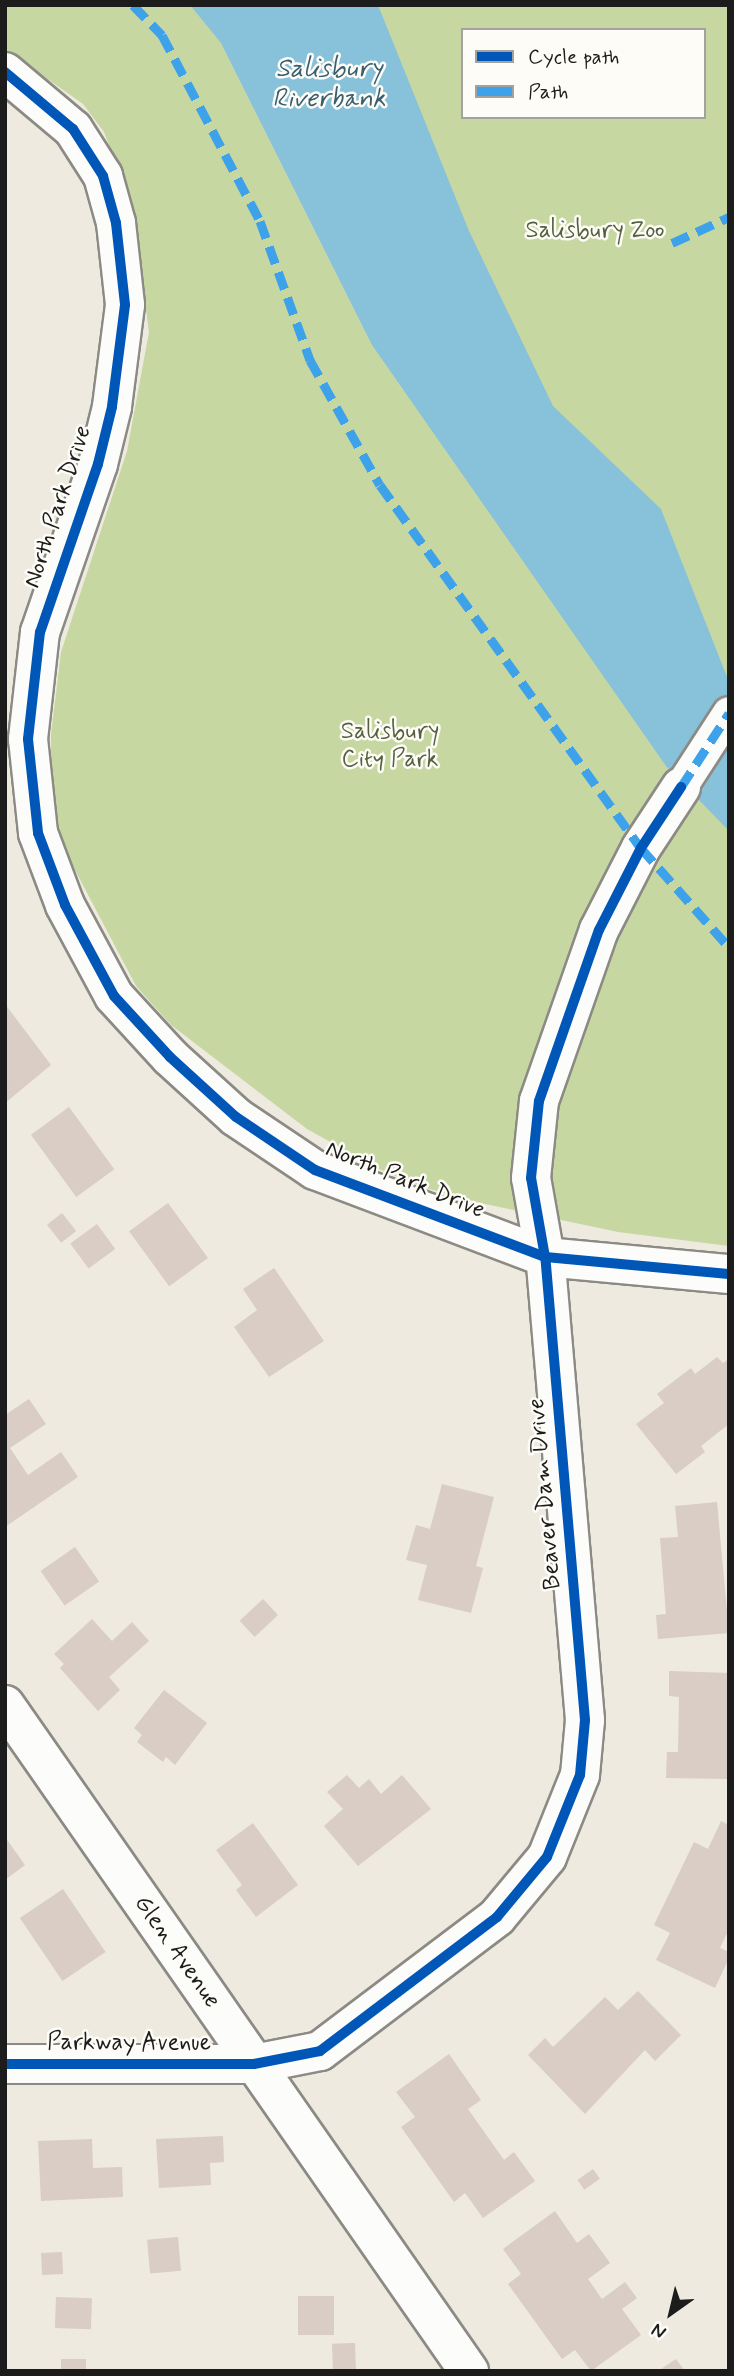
<!DOCTYPE html>
<html>
<head>
<meta charset="utf-8">
<style>
	body { margin:0 }
	#map { position:relative; width:734px; height:2376px; overflow:hidden; background:#eeeae0; font-family:Mynerve,sans-serif }
	div>[style] { position:absolute }
	.green>* { inset:0; background:#c7d7a2 }
	.water>* { inset:0; background:#87c1da }
	.building>* { inset:0; background:#d9cdc6; transform-origin:0 0 }
	.roads { filter:drop-shadow(2px 0 #8c8a84) drop-shadow(-2px 0 #8c8a84) drop-shadow(0 2px #8c8a84) drop-shadow(0 -2px #8c8a84) }
	.pedestrian>* { height:32px; margin:-16px; padding:0 16px; transform-origin:16px; border-radius:16px; background:#fcfcfa }
	.minor>* { height:38px; margin:-19px; padding:0 19px; transform-origin:19px; border-radius:19px; background:#fcfcfa }
	.quiet>* { height:9px; margin-top:-4.5px; transform-origin:0; background:repeating-linear-gradient(90deg,#3da2ea 0 18px,transparent 0 27px) }
	.cycleway>* { height:10px; margin:-5px; padding:0 5px; transform-origin:5px; border-radius:5px; background:#0057b8 }
	span { translate:-50% -50%; white-space:nowrap; text-align:center; line-height:1.15; -webkit-text-stroke:5px #fdfcf7; paint-order:stroke }
	.park-label { font-size:24px; color:#54603e }
	.street-label { font-size:24px; color:#1c1c1c }
	.water-label { font-size:26px; color:#385e70; font-style:italic }
	.frame { position:absolute; inset:0; border:7px solid #1c1c1c; pointer-events:none }
	.legend { position:absolute; left:461px; top:28px; width:245px; height:91px; box-sizing:border-box; background:#fdfcf7; border:2px solid #a3a29f; margin:0; padding:9px 12px; list-style:none; font-size:21px; color:#1c1c1c }
	.legend li { display:flex; align-items:center; gap:14px; height:35px }
	.legend b { width:35px; border:2px solid #a3a29f }
	.north { position:absolute; left:636px; top:2278px; width:70px; height:70px; -webkit-text-stroke:5px #fdfcf7; paint-order:stroke; rotate:214deg; font-size:19px; font-weight:700; line-height:28px; text-align:center; color:#1c1c1c }
	.north::after { content:''; display:block; margin:auto; width:24px; height:32px; background:#1c1c1c; clip-path:polygon(50% 0,100% 100%,50% 72%,0 100%) }
</style>
</head>
<body>
<div id="map">
	<div class="green">
		<i style="clip-path:polygon(evenodd,5px 5px,729px 5px,729px 1246px,618px 1232px,485px 1204px,422px 1187px,379px 1169px,307px 1129px,171px 1025px,136px 986px,65px 851px,51px 794px,51px 734px,61px 652px,127px 451px,149px 332px,132px 206px,104px 132px,83px 104px,5px 49px,5px 5px,463px 30px,704px 30px,704px 117px,463px 117px,463px 30px)"></i>
	</div>
	<div class="water">
		<i style="clip-path:polygon(190px 5px,378px 5px,469px 231px,553px 406px,661px 509px,729px 682px,729px 831px,666px 766px,372px 345px,221px 43px)"></i>
	</div>
	<div class="building">
		<i style="clip-path:polygon(5px 1004px,51px 1065px,5px 1103px)"></i>
		<i style="left:69px;top:1107px;width:77px;height:47px;rotate:54deg"></i>
		<i style="left:168px;top:1203px;width:68px;height:48px;rotate:54deg"></i>
		<i style="left:62px;top:1213px;width:23px;height:19px;rotate:52deg"></i>
		<i style="left:97px;top:1224px;width:31px;height:33px;rotate:54deg"></i>
		<i style="clip-path:polygon(274px 1268px,324px 1341px,269px 1377px,234px 1327px,257px 1310px,243px 1289px)"></i>
		<i style="clip-path:polygon(717px 1357px,723px 1363px,729px 1359px,729px 1424px,701px 1446px,705px 1452px,676px 1474px,636px 1424px,664px 1403px,657px 1394px,691px 1368px,695px 1374px)"></i>
		<i style="clip-path:polygon(29px 1399px,46px 1424px,10px 1448px,28px 1475px,61px 1452px,78px 1477px,5px 1527px,5px 1415px)"></i>
		<i style="clip-path:polygon(442px 1484px,494px 1497px,476px 1566px,483px 1568px,471px 1613px,418px 1600px,427px 1565px,406px 1560px,416px 1525px,430px 1529px)"></i>
		<i style="clip-path:polygon(717px 1502px,729px 1633px,658px 1639px,656px 1615px,666px 1614px,660px 1538px,678px 1537px,675px 1506px)"></i>
		<i style="left:75px;top:1547px;width:42px;height:42px;rotate:55deg"></i>
		<i style="left:263px;top:1599px;width:22px;height:32px;rotate:47deg"></i>
		<i style="clip-path:polygon(92px 1619px,112px 1641px,132px 1622px,149px 1641px,109px 1677px,120px 1690px,98px 1711px,60px 1668px,64px 1664px,54px 1654px)"></i>
		<i style="clip-path:polygon(669px 1671px,729px 1673px,729px 1779px,666px 1778px,667px 1752px,678px 1752px,679px 1697px,669px 1696px)"></i>
		<i style="clip-path:polygon(164px 1690px,207px 1723px,175px 1765px,166px 1757px,163px 1762px,137px 1742px,142px 1735px,134px 1728px)"></i>
		<i style="clip-path:polygon(347px 1775px,359px 1788px,369px 1779px,381px 1794px,402px 1775px,431px 1809px,358px 1866px,324px 1826px,343px 1809px,327px 1792px)"></i>
		<i style="clip-path:polygon(721px 1821px,729px 1825px,729px 1929px,720px 1948px,729px 1952px,729px 1958px,715px 1988px,656px 1960px,670px 1933px,654px 1925px,694px 1842px,708px 1849px)"></i>
		<i style="clip-path:polygon(253px 1823px,298px 1885px,256px 1917px,236px 1890px,242px 1885px,216px 1850px)"></i>
		<i style="clip-path:polygon(5px 1837px,25px 1865px,5px 1880px)"></i>
		<i style="left:63px;top:1889px;width:76px;height:52px;rotate:56deg"></i>
		<i style="clip-path:polygon(638px 1991px,681px 2035px,655px 2061px,645px 2050px,585px 2114px,528px 2055px,545px 2038px,553px 2047px,605px 1997px,618px 2010px)"></i>
		<i style="clip-path:polygon(449px 2054px,481px 2100px,468px 2109px,504px 2160px,514px 2152px,535px 2181px,483px 2218px,465px 2193px,454px 2202px,401px 2127px,415px 2117px,396px 2092px)"></i>
		<i style="clip-path:polygon(223px 2136px,224px 2162px,210px 2163px,211px 2185px,159px 2188px,156px 2139px)"></i>
		<i style="clip-path:polygon(92px 2139px,93px 2168px,122px 2167px,123px 2197px,41px 2201px,38px 2141px)"></i>
		<i style="left:593px;top:2169px;width:12px;height:19px;rotate:55deg"></i>
		<i style="clip-path:polygon(555px 2211px,577px 2243px,589px 2234px,610px 2263px,588px 2279px,602px 2299px,625px 2282px,637px 2298px,622px 2309px,641px 2335px,591px 2371px,575px 2350px,562px 2359px,508px 2284px,521px 2274px,503px 2249px)"></i>
		<i style="left:178px;top:2237px;width:34px;height:31px;rotate:85deg"></i>
		<i style="left:62px;top:2252px;width:22px;height:21px;rotate:87deg"></i>
		<i style="left:334px;top:2296px;width:39px;height:36px;rotate:90deg"></i>
		<i style="left:56px;top:2297px;width:36px;height:31px;rotate:2deg"></i>
		<i style="left:355px;top:2343px;width:28px;height:23px;rotate:88deg"></i>
		<i style="left:61px;top:2359px;width:25px;height:12px"></i>
		<i style="clip-path:polygon(676px 2359px,685px 2371px,658px 2371px)"></i>
	</div>
	<div class="roads">
		<div class="pedestrian">
			<i style="left:681px;top:787px;width:88px;rotate:-57deg"></i>
		</div>
		<div class="minor">
			<i style="left:5px;top:72px;width:89px;rotate:40deg"></i>
			<i style="left:73px;top:129px;width:56px;rotate:57.4deg"></i>
			<i style="left:103px;top:176px;width:49px;rotate:74.5deg"></i>
			<i style="left:116px;top:223px;width:82px;rotate:83.7deg"></i>
			<i style="left:125px;top:305px;width:103px;rotate:97.3deg"></i>
			<i style="left:112px;top:407px;width:59px;rotate:103.8deg"></i>
			<i style="left:98px;top:464px;width:178px;rotate:109deg"></i>
			<i style="left:40px;top:632px;width:108px;rotate:96.4deg"></i>
			<i style="left:28px;top:739px;width:95px;rotate:83.9deg"></i>
			<i style="left:38px;top:833px;width:77px;rotate:69.4deg"></i>
			<i style="left:65px;top:905px;width:103px;rotate:61.7deg"></i>
			<i style="left:114px;top:996px;width:83px;rotate:47.4deg"></i>
			<i style="left:170px;top:1057px;width:89px;rotate:42.3deg"></i>
			<i style="left:236px;top:1117px;width:95px;rotate:33.9deg"></i>
			<i style="left:315px;top:1170px;width:246px;rotate:20.7deg"></i>
			<i style="left:545px;top:1257px;width:185px;rotate:5.3deg"></i>
			<i style="left:5px;top:1705px;width:812px;rotate:55.14deg"></i>
			<i style="left:5px;top:2064px;width:249px"></i>
			<i style="left:254px;top:2064px;width:67px;rotate:-11.1deg"></i>
			<i style="left:320px;top:2051px;width:222px;rotate:-37.1deg"></i>
			<i style="left:497px;top:1917px;width:78px;rotate:-50.2deg"></i>
			<i style="left:547px;top:1857px;width:88px;rotate:-68.1deg"></i>
			<i style="left:580px;top:1775px;width:55px;rotate:-84.8deg"></i>
			<i style="left:585px;top:1720px;width:465px;rotate:-94.9deg"></i>
			<i style="left:545px;top:1257px;width:80px;rotate:-100deg"></i>
			<i style="left:531px;top:1178px;width:77px;rotate:-84.1deg"></i>
			<i style="left:539px;top:1101px;width:181px;rotate:-70.7deg"></i>
			<i style="left:599px;top:930px;width:92px;rotate:-62.9deg"></i>
			<i style="left:641px;top:848px;width:73px;rotate:-56.7deg"></i>
		</div>
	</div>
	<div class="quiet">
		<i style="left:133px;top:5px;width:42px;rotate:46deg"></i>
		<i style="left:162px;top:35px;width:210px;rotate:62.2deg"></i>
		<i style="left:260px;top:221px;width:148px;rotate:70.2deg"></i>
		<i style="left:310px;top:360px;width:143px;rotate:60.8deg"></i>
		<i style="left:380px;top:485px;width:447px;rotate:54.3deg"></i>
		<i style="left:641px;top:848px;width:132px;rotate:48.4deg"></i>
		<i style="left:672px;top:243px;width:63px;rotate:-24.5deg"></i>
		<i style="left:681px;top:787px;width:88px;rotate:-57deg"></i>
	</div>
	<div class="cycleway">
		<i style="left:5px;top:72px;width:89px;rotate:40deg"></i>
		<i style="left:73px;top:129px;width:56px;rotate:57.4deg"></i>
		<i style="left:103px;top:176px;width:49px;rotate:74.5deg"></i>
		<i style="left:116px;top:223px;width:82px;rotate:83.7deg"></i>
		<i style="left:125px;top:305px;width:103px;rotate:97.3deg"></i>
		<i style="left:112px;top:407px;width:59px;rotate:103.8deg"></i>
		<i style="left:98px;top:464px;width:178px;rotate:109deg"></i>
		<i style="left:40px;top:632px;width:108px;rotate:96.4deg"></i>
		<i style="left:28px;top:739px;width:95px;rotate:83.9deg"></i>
		<i style="left:38px;top:833px;width:77px;rotate:69.4deg"></i>
		<i style="left:65px;top:905px;width:103px;rotate:61.7deg"></i>
		<i style="left:114px;top:996px;width:83px;rotate:47.4deg"></i>
		<i style="left:170px;top:1057px;width:89px;rotate:42.3deg"></i>
		<i style="left:236px;top:1117px;width:95px;rotate:33.9deg"></i>
		<i style="left:315px;top:1170px;width:246px;rotate:20.7deg"></i>
		<i style="left:545px;top:1257px;width:185px;rotate:5.3deg"></i>
		<i style="left:5px;top:2064px;width:249px"></i>
		<i style="left:254px;top:2064px;width:67px;rotate:-11.1deg"></i>
		<i style="left:320px;top:2051px;width:222px;rotate:-37.1deg"></i>
		<i style="left:497px;top:1917px;width:78px;rotate:-50.2deg"></i>
		<i style="left:547px;top:1857px;width:88px;rotate:-68.1deg"></i>
		<i style="left:580px;top:1775px;width:55px;rotate:-84.8deg"></i>
		<i style="left:585px;top:1720px;width:465px;rotate:-94.9deg"></i>
		<i style="left:545px;top:1257px;width:80px;rotate:-100deg"></i>
		<i style="left:531px;top:1178px;width:77px;rotate:-84.1deg"></i>
		<i style="left:539px;top:1101px;width:181px;rotate:-70.7deg"></i>
		<i style="left:599px;top:930px;width:92px;rotate:-62.9deg"></i>
		<i style="left:641px;top:848px;width:73px;rotate:-56.7deg"></i>
	</div>
	<div class="park-label">
		<span style="left:595px;top:231px">Salisbury Zoo</span>
		<span style="left:390px;top:746px">Salisbury<br>City Park</span>
	</div>
	<div class="street-label">
		<span style="left:58px;top:507px;rotate:-72deg">North Park Drive</span>
		<span style="left:405px;top:1180px;rotate:22deg">North Park Drive</span>
		<span style="left:545px;top:1494px;rotate:-95deg">Beaver Dam Drive</span>
		<span style="left:177px;top:1952px;rotate:55deg">Glen Avenue</span>
		<span style="left:129px;top:2043px">Parkway Avenue</span>
	</div>
	<div class="water-label">
		<span style="left:329px;top:85px">Salisbury<br>Riverbank</span>
	</div>
	<div class="frame"></div>
	<ul class="legend">
	<li><b style="height:9px;background:#0057b8"></b>Cycle path</li>
	<li><b style="height:9px;background:#3da2ea"></b>Path</li>
	</ul>
	<div class="north">N</div>
</div>
</body>
</html>
